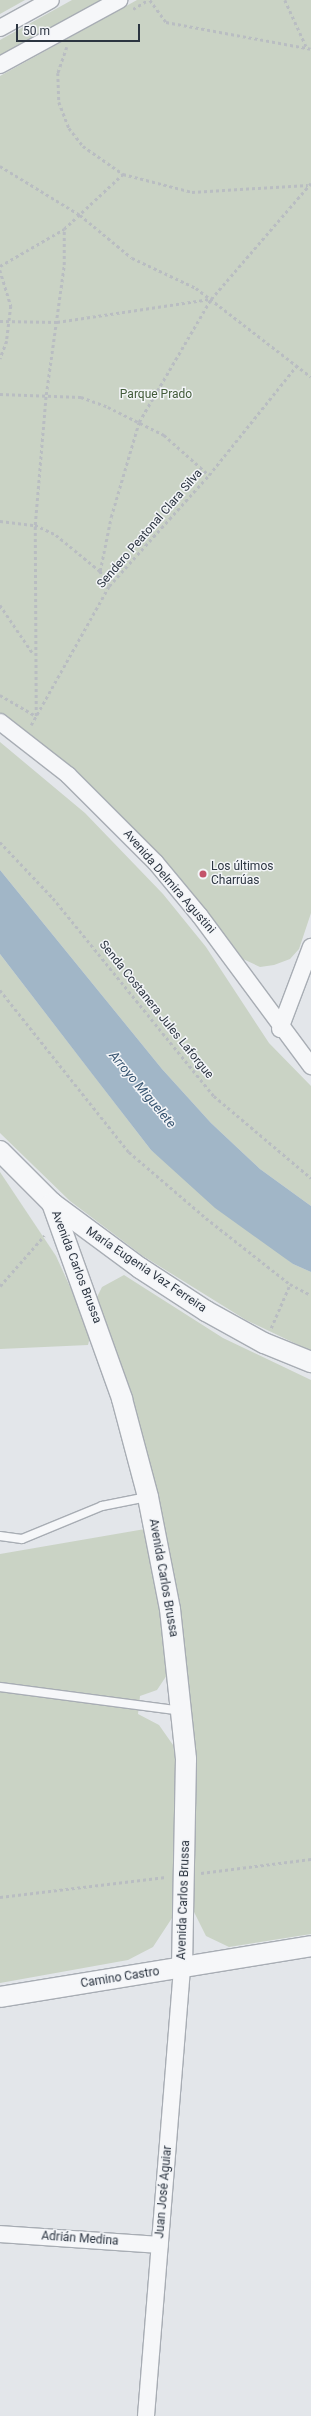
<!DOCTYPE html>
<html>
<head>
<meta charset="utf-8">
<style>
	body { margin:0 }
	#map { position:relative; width:311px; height:2416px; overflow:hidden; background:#e3e6ea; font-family:Roboto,sans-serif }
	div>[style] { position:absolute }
	.green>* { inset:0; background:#cad3c5 }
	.water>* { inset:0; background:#a1b6c7 }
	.path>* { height:2.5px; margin-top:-1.25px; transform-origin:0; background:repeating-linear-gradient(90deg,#b9bdc2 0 3px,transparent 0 6px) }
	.roads { filter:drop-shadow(1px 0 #a8adb4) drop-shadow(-1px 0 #a8adb4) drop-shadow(0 1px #a8adb4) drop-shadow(0 -1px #a8adb4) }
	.service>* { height:8px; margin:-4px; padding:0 4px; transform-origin:4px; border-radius:4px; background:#f6f7f9 }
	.minor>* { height:16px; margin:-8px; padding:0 8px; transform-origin:8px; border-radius:8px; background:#f6f7f9 }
	.tertiary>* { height:20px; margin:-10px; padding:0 10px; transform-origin:10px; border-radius:10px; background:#f6f7f9 }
	.dots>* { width:11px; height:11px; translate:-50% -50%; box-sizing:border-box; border:2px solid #f3f5f8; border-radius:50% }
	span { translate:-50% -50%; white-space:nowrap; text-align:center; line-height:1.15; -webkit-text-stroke:3px #f3f5f8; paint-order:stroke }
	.park-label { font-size:12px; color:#435c3b }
	.street-label { font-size:12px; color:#2c3541 }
	.poi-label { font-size:12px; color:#2c3541 }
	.left { translate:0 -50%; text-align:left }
	.water-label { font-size:13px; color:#395672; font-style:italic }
	.scale { position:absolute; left:16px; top:24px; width:124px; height:18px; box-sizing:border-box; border:2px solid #2c3541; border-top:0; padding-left:5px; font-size:12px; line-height:14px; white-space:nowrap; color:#2c3541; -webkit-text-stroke:3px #f3f5f8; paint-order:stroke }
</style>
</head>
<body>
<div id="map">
	<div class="green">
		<i style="clip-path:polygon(0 0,25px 0,0 14px)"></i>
		<i style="clip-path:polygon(72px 0,102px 0,0 57px,0 40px)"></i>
		<i style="clip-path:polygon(137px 0,311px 0,311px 913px,299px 949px,290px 959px,274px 965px,260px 967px,243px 959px,159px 856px,118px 814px,0 713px,0 76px)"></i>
		<i style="clip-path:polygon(0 742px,85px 813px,163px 894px,206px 947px,269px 1043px,311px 1086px,311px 1206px,260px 1169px,211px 1123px,162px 1069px,0 870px)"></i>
		<i style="clip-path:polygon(0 954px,151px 1150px,293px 1264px,311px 1272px,311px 1351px,246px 1320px,143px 1256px,70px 1201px,0 1133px)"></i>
		<i style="clip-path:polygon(0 1172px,56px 1256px,91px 1333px,88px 1345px,0 1349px)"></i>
		<i style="clip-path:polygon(124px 1275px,223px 1338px,311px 1380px,311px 1934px,229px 1947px,206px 1936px,192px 1908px,190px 1713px,96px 1299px,102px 1287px)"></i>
		<i style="clip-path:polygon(145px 1529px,160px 1601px,167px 1675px,157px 1690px,140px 1696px,138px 1714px,159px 1725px,173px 1745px,176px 1763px,172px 1918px,153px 1947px,128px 1960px,0 1983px,0 1554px)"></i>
	</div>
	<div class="water">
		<i style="clip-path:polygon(0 870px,162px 1069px,211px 1123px,260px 1169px,311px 1206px,311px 1272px,293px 1264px,215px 1208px,151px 1150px,93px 1075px,0 954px)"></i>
	</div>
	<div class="path">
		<i style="left:150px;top:0;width:27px;rotate:54deg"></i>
		<i style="left:166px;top:22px;width:147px;rotate:10.5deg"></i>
		<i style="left:285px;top:0;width:53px;rotate:65.4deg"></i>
		<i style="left:133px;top:9px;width:17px;rotate:-31deg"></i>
		<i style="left:67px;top:47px;width:28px;rotate:109deg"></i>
		<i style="left:58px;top:73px;width:29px;rotate:88deg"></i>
		<i style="left:59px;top:102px;width:28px;rotate:69deg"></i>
		<i style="left:69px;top:128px;width:23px;rotate:52deg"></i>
		<i style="left:83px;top:146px;width:49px;rotate:35deg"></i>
		<i style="left:123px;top:174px;width:71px;rotate:14.6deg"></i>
		<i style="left:192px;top:192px;width:116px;rotate:-3.5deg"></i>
		<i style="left:0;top:166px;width:94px;rotate:31.5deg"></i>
		<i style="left:80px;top:215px;width:67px;rotate:39.6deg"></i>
		<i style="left:132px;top:258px;width:71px;rotate:25.1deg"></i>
		<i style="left:196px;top:288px;width:145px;rotate:37.7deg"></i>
		<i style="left:0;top:266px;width:74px;rotate:-30deg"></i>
		<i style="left:64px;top:229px;width:81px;rotate:-43deg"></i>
		<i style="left:0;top:270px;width:38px;rotate:73deg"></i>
		<i style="left:11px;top:306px;width:35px;rotate:97deg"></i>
		<i style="left:7px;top:341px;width:19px;rotate:111deg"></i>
		<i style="left:0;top:321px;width:57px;rotate:1deg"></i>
		<i style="left:57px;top:322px;width:155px;rotate:-8.5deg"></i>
		<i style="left:0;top:394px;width:81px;rotate:2.1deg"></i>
		<i style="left:81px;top:397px;width:29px;rotate:20deg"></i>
		<i style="left:108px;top:407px;width:63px;rotate:26.6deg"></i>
		<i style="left:164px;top:435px;width:60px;rotate:41.6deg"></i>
		<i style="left:0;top:521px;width:35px;rotate:7deg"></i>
		<i style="left:35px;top:525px;width:23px;rotate:25deg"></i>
		<i style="left:56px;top:535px;width:57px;rotate:39.3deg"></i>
		<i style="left:100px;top:571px;width:17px;rotate:59deg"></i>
		<i style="left:100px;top:571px;width:55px;rotate:-78.5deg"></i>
		<i style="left:111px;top:517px;width:99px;rotate:-73.6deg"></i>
		<i style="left:139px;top:422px;width:143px;rotate:-59.7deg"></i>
		<i style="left:211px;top:299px;width:153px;rotate:-49.2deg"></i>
		<i style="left:0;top:605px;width:60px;rotate:55.8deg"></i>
		<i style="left:0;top:695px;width:42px;rotate:30.3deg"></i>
		<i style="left:36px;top:716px;width:191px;rotate:-90.3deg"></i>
		<i style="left:35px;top:525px;width:130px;rotate:-85.2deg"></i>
		<i style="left:46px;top:395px;width:131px;rotate:-82.1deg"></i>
		<i style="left:64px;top:265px;width:36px;rotate:-90deg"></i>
		<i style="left:31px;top:725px;width:159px;rotate:-60.7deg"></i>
		<i style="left:109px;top:586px;width:149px;rotate:-48deg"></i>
		<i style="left:209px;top:475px;width:141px;rotate:-51.3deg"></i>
		<i style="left:0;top:842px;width:77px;rotate:46.6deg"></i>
		<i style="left:53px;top:898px;width:255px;rotate:50.9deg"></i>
		<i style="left:214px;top:1096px;width:127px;rotate:40.2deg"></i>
		<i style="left:0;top:990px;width:207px;rotate:51.5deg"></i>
		<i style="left:129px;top:1152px;width:101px;rotate:40.6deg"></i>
		<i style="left:206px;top:1218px;width:107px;rotate:38.2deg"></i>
		<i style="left:290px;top:1284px;width:24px;rotate:28deg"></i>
		<i style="left:0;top:1286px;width:67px;rotate:-48.7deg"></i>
		<i style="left:271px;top:1328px;width:48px;rotate:-66.6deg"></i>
		<i style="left:201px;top:1873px;width:111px;rotate:-7.3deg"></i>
		<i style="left:0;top:1897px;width:167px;rotate:-6.9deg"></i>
	</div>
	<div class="roads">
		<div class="service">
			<i style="left:0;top:1536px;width:22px;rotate:8deg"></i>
			<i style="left:22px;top:1539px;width:87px;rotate:-22.4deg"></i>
			<i style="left:102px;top:1506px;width:46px;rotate:-11.3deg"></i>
			<i style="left:0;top:1687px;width:184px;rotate:7.5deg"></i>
		</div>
		<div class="minor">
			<i style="left:0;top:28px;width:58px;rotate:-28.8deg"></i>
			<i style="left:0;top:65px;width:136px;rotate:-28.6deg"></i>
			<i style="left:0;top:722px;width:86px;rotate:37.9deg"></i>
			<i style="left:68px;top:775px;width:124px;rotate:45deg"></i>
			<i style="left:156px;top:863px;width:69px;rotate:50.3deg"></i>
			<i style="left:200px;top:916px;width:187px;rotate:53.5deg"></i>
			<i style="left:280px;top:1029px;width:88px;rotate:-69.3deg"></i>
			<i style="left:0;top:2234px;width:160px;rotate:3.9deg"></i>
			<i style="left:146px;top:2416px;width:449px;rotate:-85.4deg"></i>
		</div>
		<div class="tertiary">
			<i style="left:0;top:1151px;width:74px;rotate:45deg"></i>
			<i style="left:52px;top:1203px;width:109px;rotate:36.5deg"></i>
			<i style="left:140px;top:1268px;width:79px;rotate:33.1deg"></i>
			<i style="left:206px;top:1311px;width:66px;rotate:28.9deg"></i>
			<i style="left:264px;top:1343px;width:51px;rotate:22deg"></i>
			<i style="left:52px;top:1203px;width:208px;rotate:70.3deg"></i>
			<i style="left:122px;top:1399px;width:101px;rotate:75.1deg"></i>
			<i style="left:148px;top:1497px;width:114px;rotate:78.9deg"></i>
			<i style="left:170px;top:1609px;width:151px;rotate:83.9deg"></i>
			<i style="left:186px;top:1759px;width:209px;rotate:91.1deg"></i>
			<i style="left:0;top:1997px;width:315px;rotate:-9.3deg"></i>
		</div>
	</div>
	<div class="dots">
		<i style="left:203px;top:874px;background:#c4536b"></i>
	</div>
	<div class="park-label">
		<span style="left:156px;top:395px">Parque Prado</span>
	</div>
	<div class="street-label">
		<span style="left:150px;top:529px;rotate:-49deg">Sendero Peatonal Clara Silva</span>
		<span style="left:169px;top:882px;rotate:49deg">Avenida Delmira Agustini</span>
		<span style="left:156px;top:1010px;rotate:51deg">Senda Costanera Jules Laforgue</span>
		<span style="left:76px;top:1267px;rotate:69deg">Avenida Carlos Brussa</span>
		<span style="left:146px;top:1270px;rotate:34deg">María Eugenia Vaz Ferreira</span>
		<span style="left:163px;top:1578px;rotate:80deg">Avenida Carlos Brussa</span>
		<span style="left:184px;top:1900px;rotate:-88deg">Avenida Carlos Brussa</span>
		<span style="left:120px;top:1978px;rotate:-9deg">Camino Castro</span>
		<span style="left:164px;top:2192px;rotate:-85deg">Juan José Aguiar</span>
		<span style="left:80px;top:2239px;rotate:4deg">Adrián Medina</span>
	</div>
	<div class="poi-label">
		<span class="left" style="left:211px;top:874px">Los últimos<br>Charrúas</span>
	</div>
	<div class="water-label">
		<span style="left:142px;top:1090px;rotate:50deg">Arroyo Miguelete</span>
	</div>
	<div class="scale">50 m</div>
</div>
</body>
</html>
